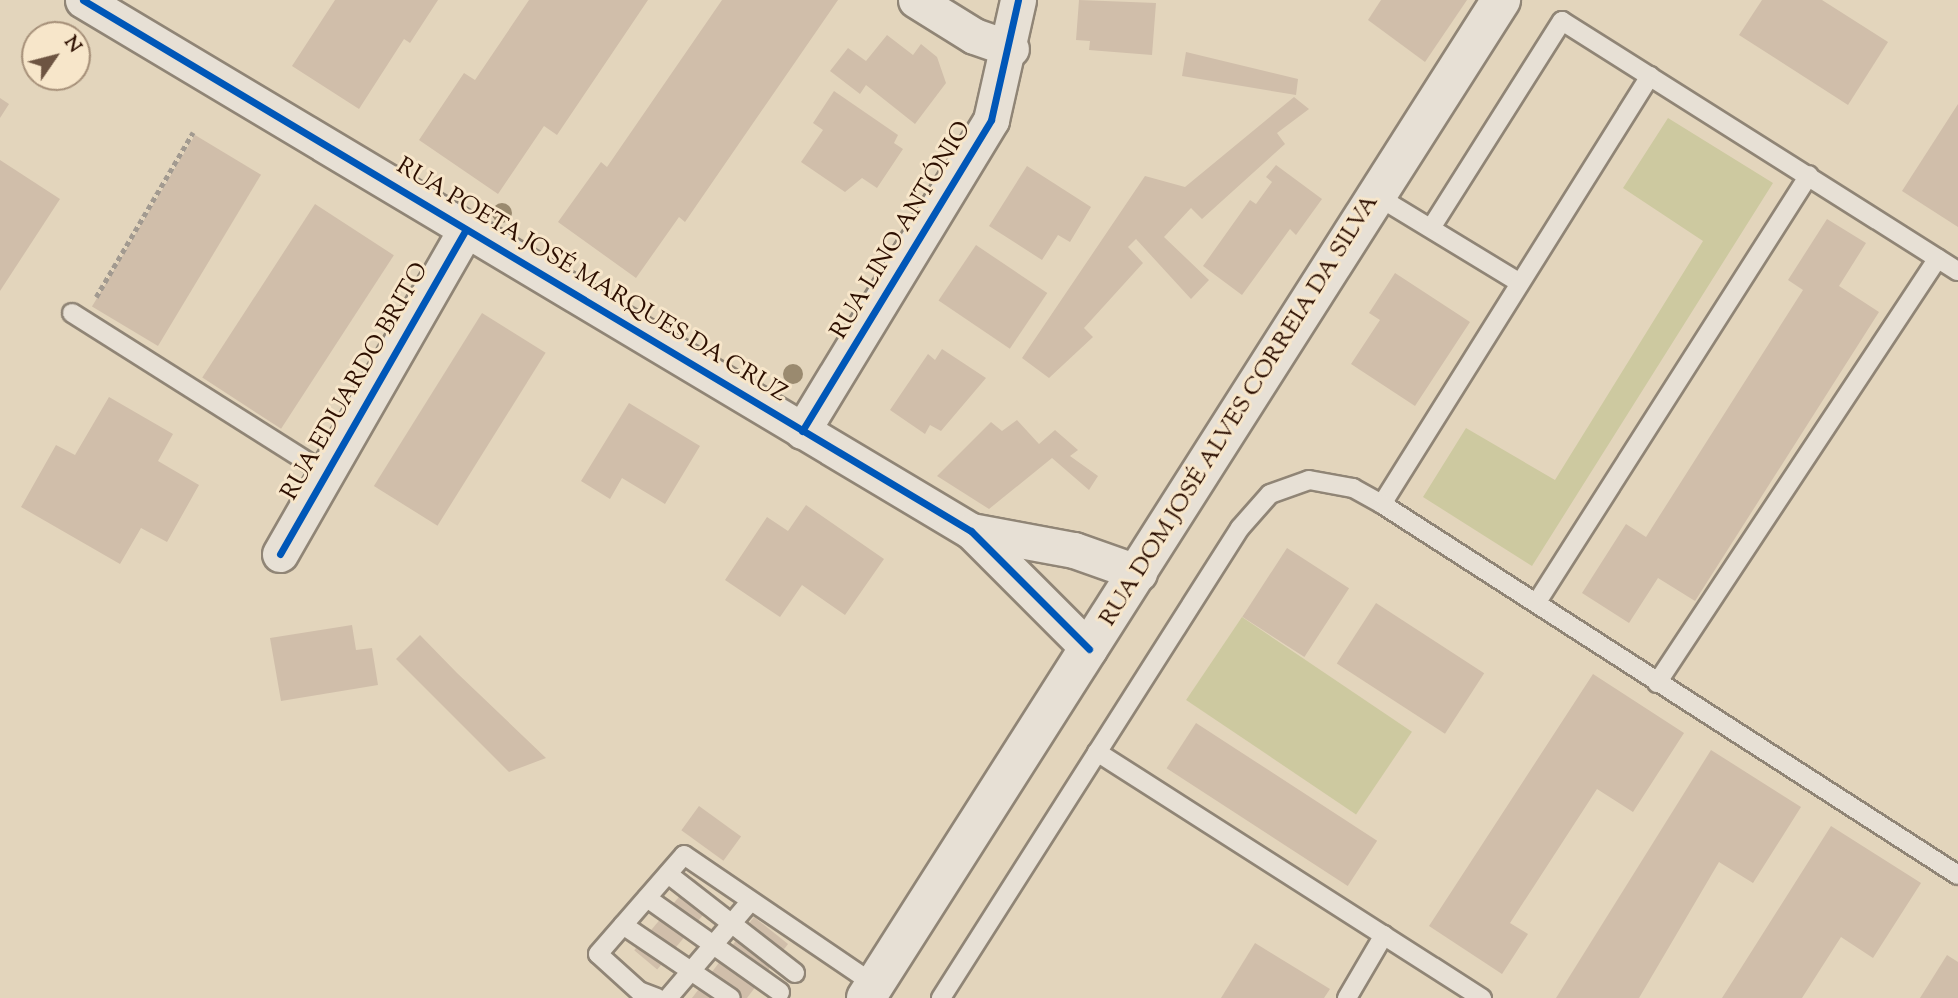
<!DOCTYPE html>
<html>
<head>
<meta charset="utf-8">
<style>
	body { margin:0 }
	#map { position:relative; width:1958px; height:998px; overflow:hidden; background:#e3d5bc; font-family:"Sorts Mill Goudy",serif }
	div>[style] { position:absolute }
	.green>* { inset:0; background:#cdc9a0; transform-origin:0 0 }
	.building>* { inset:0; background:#d0beaa; transform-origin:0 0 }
	.path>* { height:4.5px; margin-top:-2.25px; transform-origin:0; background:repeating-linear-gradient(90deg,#a29a90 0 5px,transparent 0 8.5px) }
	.roads { filter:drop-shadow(2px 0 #908576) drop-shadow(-2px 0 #908576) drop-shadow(0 2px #908576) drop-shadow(0 -2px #908576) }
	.lane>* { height:18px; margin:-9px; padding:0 9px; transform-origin:9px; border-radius:9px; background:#e7e0d5 }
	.street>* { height:35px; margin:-17.5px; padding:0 17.5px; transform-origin:17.5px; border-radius:17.5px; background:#e7e0d5 }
	.secondary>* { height:38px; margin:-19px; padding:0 19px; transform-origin:19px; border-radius:19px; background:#e7e0d5 }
	.cycleway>* { height:7px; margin:-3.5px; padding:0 3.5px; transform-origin:3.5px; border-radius:3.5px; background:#0057b8 }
	.trees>* { width:20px; height:20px; margin:-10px; border-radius:50%; background:#9a8a6f }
	span { translate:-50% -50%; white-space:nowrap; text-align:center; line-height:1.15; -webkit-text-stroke:6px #f7e6ca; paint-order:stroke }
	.street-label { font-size:24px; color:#2d0f00 }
	.north { position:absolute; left:21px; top:21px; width:70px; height:70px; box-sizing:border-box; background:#f7e6ca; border:2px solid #a69079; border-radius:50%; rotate:55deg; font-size:19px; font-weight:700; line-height:28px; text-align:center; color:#2d0f00 }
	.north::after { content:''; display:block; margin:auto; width:24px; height:32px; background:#6d5442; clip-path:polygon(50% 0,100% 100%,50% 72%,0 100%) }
</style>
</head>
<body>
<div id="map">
	<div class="green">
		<i style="clip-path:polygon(1668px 118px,1773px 183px,1532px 566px,1423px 497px,1466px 428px,1555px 480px,1703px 241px,1623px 188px)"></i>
		<i style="left:1242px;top:617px;width:205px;height:100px;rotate:34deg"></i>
	</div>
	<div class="building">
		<i style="clip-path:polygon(335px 0,438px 0,410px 43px,404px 39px,359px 109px,292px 66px)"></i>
		<i style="clip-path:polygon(529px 0,648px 0,557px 135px,544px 126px,498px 194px,419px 140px,464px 73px,475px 80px)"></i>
		<i style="clip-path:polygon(722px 0,838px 0,685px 222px,679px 217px,636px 278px,558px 222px,601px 162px,607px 167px)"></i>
		<i style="clip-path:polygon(1079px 0,1156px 3px,1152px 55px,1089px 50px,1090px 41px,1076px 40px)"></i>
		<i style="clip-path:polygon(1381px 0,1467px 0,1425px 62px,1368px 20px)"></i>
		<i style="clip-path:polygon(1762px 0,1822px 0,1888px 42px,1848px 105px,1739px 35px)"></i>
		<i style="clip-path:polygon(887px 35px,913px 55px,921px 44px,937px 57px,946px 83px,915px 124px,866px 85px,860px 94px,830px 71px,848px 48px,866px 61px)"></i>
		<i style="clip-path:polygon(1186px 52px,1298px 79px,1296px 95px,1182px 76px)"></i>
		<i style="clip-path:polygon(834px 91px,898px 135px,894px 143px,903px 149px,877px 188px,862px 178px,845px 192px,801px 162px,823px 130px,813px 123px)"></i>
		<i style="clip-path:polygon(1294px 97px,1309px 109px,1277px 133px,1285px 144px,1202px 219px,1191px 208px,1164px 237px,1209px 280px,1191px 299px,1136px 239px,1128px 247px,1143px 263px,1084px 328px,1093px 337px,1049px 378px,1022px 358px,1145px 176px,1185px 187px)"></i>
		<i style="clip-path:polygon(0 98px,9px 104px,0 118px)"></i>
		<i style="clip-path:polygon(1958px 104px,1958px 227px,1902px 191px)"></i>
		<i style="left:195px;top:135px;width:77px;height:200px;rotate:31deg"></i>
		<i style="clip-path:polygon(0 160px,60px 199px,0 291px)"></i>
		<i style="clip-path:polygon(1276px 165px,1322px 199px,1296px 235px,1290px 229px,1242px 295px,1203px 266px,1250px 200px,1256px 204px,1272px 182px,1266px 177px)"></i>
		<i style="clip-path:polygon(1027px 166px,1091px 207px,1070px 242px,1058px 235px,1042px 260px,989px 226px)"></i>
		<i style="left:315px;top:204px;width:94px;height:207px;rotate:33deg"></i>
		<i style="clip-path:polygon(1827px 219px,1866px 243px,1839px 286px,1879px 312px,1695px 601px,1658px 578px,1629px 623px,1582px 593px,1626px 524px,1646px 537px,1803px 290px,1788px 280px)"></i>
		<i style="left:976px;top:245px;width:86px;height:67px;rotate:34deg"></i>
		<i style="clip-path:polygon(1395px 273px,1470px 322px,1415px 406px,1351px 364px,1380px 320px,1369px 313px)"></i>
		<i style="left:482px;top:313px;width:75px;height:204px;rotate:32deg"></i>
		<i style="clip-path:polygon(942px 349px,986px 378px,941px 431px,930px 425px,925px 434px,890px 410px,928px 354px,935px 360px)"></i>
		<i style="clip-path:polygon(109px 397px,173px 434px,158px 461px,199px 485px,167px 542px,141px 528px,120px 564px,21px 507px,56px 445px,75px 455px)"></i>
		<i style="clip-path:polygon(629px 403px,700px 446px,665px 504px,622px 478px,610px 499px,581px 481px)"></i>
		<i style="clip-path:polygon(1017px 420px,1039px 444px,1055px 430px,1078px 450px,1070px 456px,1098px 476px,1089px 490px,1052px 458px,989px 509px,937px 476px,991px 422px,1002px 431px)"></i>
		<i style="clip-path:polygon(806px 505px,884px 559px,845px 615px,802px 585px,780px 617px,725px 580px,767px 517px,788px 531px)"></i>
		<i style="left:1287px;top:548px;width:74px;height:82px;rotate:33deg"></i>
		<i style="left:1376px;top:603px;width:129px;height:72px;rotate:33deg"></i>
		<i style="clip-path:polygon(352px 625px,356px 650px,372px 648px,378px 685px,281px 701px,270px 638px)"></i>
		<i style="clip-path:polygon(420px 635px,457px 673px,546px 758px,509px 772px,396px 659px)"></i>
		<i style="clip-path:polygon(1593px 674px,1684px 733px,1633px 812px,1597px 789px,1510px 923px,1528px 934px,1502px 974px,1429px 926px)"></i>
		<i style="left:1196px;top:723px;width:216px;height:54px;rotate:33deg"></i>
		<i style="clip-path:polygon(1711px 750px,1801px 807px,1753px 883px,1719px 862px,1639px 998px,1556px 998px)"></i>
		<i style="left:699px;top:806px;width:52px;height:30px;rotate:36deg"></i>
		<i style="clip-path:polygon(1831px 826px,1921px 883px,1873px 958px,1841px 937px,1802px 998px,1722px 998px)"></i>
		<i style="left:694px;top:879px;width:30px;height:93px;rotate:40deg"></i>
		<i style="clip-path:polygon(754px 917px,788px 944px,747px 998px,692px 998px)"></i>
		<i style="clip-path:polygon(1255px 943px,1330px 989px,1324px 998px,1221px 998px)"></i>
		<i style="clip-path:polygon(1947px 955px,1958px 962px,1958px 998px,1920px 998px)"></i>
	</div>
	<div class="path">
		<i style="left:96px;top:297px;width:191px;rotate:-59.5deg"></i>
	</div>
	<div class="roads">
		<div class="lane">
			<i style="left:1377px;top:196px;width:167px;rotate:31.3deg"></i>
			<i style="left:1431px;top:228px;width:245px;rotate:-57.7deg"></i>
			<i style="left:1562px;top:21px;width:468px;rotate:32.3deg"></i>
			<i style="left:72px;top:313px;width:302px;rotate:32.3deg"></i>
			<i style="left:1382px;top:504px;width:505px;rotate:-57.95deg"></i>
			<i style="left:1537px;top:602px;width:506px;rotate:-57.5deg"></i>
			<i style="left:1657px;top:683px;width:509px;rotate:-56.53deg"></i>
			<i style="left:1097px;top:752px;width:457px;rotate:32.6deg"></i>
			<i style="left:668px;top:874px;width:161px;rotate:37.9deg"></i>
			<i style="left:647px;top:898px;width:163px;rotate:35.3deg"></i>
			<i style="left:623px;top:925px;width:130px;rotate:34.1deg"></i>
			<i style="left:657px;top:998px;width:19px;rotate:-159deg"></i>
			<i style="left:639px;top:991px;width:55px;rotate:-137.9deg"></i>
			<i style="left:598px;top:954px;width:131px;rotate:-49deg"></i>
			<i style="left:684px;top:855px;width:231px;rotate:34.2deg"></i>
			<i style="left:668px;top:998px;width:126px;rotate:-49.5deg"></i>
			<i style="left:941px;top:998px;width:557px;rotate:-57.54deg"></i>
			<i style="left:1240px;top:528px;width:45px;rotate:-48.6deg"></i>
			<i style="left:1270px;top:494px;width:41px;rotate:-19.7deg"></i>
			<i style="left:1309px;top:480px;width:45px;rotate:10.3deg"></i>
			<i style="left:1353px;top:488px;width:33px;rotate:29deg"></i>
			<i style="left:1382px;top:504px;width:685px;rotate:32.79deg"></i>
			<i style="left:1347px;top:998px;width:73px;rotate:-59.6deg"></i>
		</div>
		<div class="street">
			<i style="left:83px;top:0;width:1035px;rotate:30.88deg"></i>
			<i style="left:971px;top:531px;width:167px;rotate:45deg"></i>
			<i style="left:916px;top:0;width:68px;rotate:31.8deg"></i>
			<i style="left:974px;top:36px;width:39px;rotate:19deg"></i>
			<i style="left:802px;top:431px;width:364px;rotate:-58.7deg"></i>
			<i style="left:991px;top:120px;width:123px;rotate:-77.3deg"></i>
			<i style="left:971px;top:531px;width:105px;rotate:10.5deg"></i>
			<i style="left:1074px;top:550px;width:69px;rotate:19.5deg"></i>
			<i style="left:280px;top:554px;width:374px;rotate:-60.2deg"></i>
		</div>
		<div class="secondary">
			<i style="left:866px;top:998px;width:1183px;rotate:-57.53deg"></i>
		</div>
	</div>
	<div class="cycleway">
		<i style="left:83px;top:0;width:1035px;rotate:30.88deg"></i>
		<i style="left:971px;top:531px;width:167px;rotate:45deg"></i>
		<i style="left:802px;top:431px;width:364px;rotate:-58.7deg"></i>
		<i style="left:991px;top:120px;width:123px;rotate:-77.3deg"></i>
		<i style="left:280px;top:554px;width:374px;rotate:-60.2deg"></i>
	</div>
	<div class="trees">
		<i style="left:502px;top:213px"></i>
		<i style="left:793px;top:374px"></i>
	</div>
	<div class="street-label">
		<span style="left:902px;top:231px;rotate:-59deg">RUA LINO ANTÓNIO</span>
		<span style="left:591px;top:281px;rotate:31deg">RUA POETA JOSÉ MARQUES DA CRUZ</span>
		<span style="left:356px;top:382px;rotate:-60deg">RUA EDUARDO BRITO</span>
		<span style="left:1240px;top:411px;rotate:-58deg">RUA DOM JOSÉ ALVES CORREIA DA SILVA</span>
	</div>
	<div class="north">N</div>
</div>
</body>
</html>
